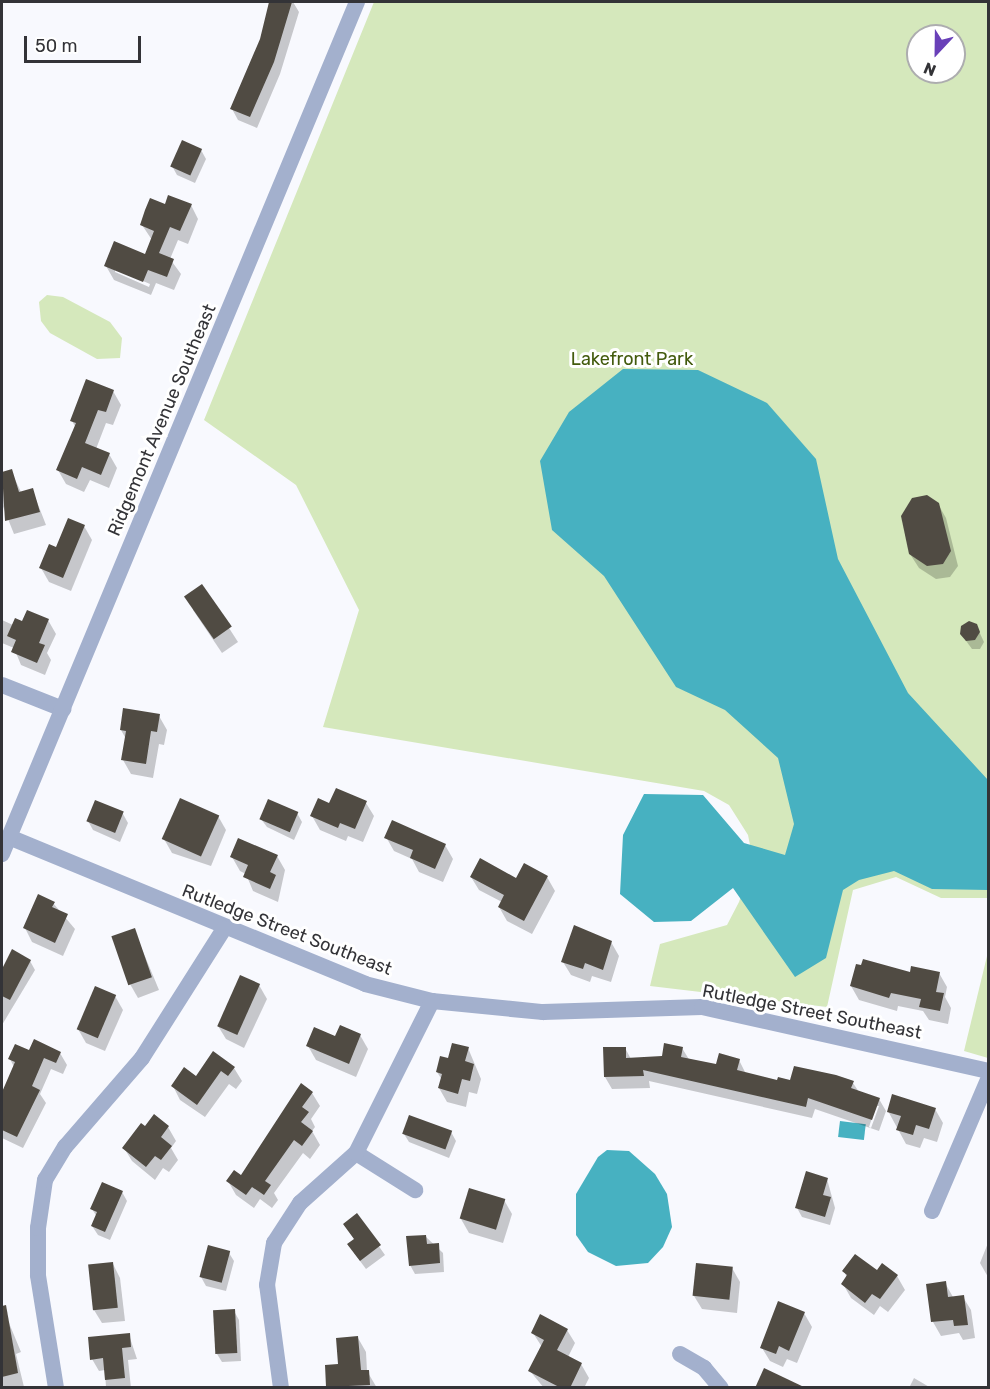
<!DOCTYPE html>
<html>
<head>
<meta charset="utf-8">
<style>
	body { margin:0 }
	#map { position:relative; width:990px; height:1389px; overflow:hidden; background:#f8f9fe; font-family:Rubik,sans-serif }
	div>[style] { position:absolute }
	.green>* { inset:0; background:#d5e8bc }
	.water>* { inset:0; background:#47b1c1; transform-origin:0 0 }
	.shadow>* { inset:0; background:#0003 }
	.building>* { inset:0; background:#504b43; transform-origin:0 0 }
	.minor>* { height:16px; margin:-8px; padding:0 8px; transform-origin:8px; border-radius:8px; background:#a3b0cd }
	span { translate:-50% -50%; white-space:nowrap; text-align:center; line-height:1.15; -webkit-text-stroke:6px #fff; paint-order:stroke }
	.park-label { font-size:18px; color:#435b0e }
	.street-label { font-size:18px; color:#333337 }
	.frame { position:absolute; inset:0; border:3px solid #333337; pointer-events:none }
	.north { position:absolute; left:906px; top:24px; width:60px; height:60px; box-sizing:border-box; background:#fff; border:2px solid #adadaf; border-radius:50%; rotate:202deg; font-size:16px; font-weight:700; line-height:24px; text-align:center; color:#333337 }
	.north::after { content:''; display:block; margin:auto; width:21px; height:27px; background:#6940b8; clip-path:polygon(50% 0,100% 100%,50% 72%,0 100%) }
	.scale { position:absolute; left:24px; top:36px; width:117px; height:27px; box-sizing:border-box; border:3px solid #333337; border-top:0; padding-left:8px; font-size:18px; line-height:21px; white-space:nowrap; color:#333337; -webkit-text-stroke:4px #fff; paint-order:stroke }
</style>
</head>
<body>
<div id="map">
	<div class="green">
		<i style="clip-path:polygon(evenodd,374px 2px,988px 2px,988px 898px,941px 898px,896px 877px,853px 890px,827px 1007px,650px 986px,660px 944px,727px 925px,739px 902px,753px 860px,748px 835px,729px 805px,704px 791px,323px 727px,359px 610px,296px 485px,204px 420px,374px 2px,918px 36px,954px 36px,954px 72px,918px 72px,918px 36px)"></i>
		<i style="clip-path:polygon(47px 295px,63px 297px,110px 322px,122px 338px,120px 358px,97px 359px,50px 333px,41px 321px,39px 302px)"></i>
		<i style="clip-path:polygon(988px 952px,988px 1058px,964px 1051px)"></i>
	</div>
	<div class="water">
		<i style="clip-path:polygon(623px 369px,698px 370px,767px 403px,816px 459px,838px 559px,908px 693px,988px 780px,988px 890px,932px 889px,894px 871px,859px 880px,843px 890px,826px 958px,795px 977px,733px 888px,691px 921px,654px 922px,620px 894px,623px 835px,644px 794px,703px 795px,744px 843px,785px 855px,794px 824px,778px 758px,725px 710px,676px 687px,604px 576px,552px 530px,540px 461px,569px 412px)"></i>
		<i style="left:840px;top:1121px;width:26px;height:16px;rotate:7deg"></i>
		<i style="clip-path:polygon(607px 1150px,629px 1151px,655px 1174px,667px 1194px,672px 1227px,663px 1247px,648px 1263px,616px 1266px,588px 1252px,576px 1235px,576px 1194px,598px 1157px)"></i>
	</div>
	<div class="shadow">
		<i style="clip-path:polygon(270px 2px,293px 2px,299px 12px,280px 74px,257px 128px,238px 120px,232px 109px,261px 39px)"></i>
		<i style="clip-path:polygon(201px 150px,206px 159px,195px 183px,177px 175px,172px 166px)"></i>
		<i style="clip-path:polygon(evenodd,191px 205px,198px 219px,188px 244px,178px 240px,170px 259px,181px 274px,174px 290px,156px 283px,151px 295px,114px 280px,106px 266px,145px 256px,152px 240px,142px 225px,165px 206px,191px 205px,115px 269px,150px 284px,149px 287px,115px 272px,115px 269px)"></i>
		<i style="clip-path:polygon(113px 391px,121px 405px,113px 425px,106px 423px,96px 449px,109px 454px,117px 468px,109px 488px,90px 480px,84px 492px,66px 484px,58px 470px,76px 428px,72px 421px)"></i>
		<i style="clip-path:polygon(11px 471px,21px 492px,32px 489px,46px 525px,14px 534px,2px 504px,2px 473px)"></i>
		<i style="clip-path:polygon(938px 504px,946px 518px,958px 566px,950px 577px,936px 579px,919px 568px,910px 554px)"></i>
		<i style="clip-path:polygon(84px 526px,92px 540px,71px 591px,49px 582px,41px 568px)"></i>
		<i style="clip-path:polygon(202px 586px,238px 642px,222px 653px,193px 610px)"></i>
		<i style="clip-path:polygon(2px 620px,13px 625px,48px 620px,56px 634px,47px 653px,51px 660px,45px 675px,21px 665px,14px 648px,2px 643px)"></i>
		<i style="clip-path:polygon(976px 625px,984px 642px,980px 649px,972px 649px,961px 634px)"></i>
		<i style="clip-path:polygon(159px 716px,167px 730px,164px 745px,159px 744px,153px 778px,131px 774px,123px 760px,126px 739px,121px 730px)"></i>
		<i style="clip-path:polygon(366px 803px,374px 816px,363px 842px,348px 836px,346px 841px,320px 830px,312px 816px,330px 805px)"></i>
		<i style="clip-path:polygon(297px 813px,302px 822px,294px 840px,267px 827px,261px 819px)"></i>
		<i style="clip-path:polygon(123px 814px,128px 823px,120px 842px,93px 830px,88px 821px)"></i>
		<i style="clip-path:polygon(218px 816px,226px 830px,211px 866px,172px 853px,164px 839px)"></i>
		<i style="clip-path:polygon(386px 837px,445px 845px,453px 859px,443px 882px,419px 872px,412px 859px,394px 851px)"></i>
		<i style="clip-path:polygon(277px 856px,285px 870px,278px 902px,253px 891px,246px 874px,240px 871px,232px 857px)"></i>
		<i style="clip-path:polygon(471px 877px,517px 880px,547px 877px,555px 891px,532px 934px,507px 921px,499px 907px,502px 902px,479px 890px)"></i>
		<i style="clip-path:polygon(53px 903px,75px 929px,63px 956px,32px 942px,25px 928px)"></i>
		<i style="clip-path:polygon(134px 930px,159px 990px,138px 998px,130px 984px)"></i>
		<i style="clip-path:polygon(611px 942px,619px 956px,611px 982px,592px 976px,590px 982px,571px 975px,563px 962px)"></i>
		<i style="clip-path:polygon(12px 951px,30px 961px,35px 970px,2px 1025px,2px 972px)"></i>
		<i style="clip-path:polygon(939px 973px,947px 987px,945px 997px,951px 1008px,948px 1024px,929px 1020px,923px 1011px,898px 1006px,897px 1011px,859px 1000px,851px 986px,911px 974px)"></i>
		<i style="clip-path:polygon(259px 985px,267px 999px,244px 1048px,226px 1039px,218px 1026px)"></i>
		<i style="clip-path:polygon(115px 996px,123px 1010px,105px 1051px,86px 1043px,78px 1029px)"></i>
		<i style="clip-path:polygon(360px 1035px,368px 1049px,356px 1077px,316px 1060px,308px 1046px)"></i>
		<i style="clip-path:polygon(468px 1048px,481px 1079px,477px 1094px,469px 1092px,466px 1107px,447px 1102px,439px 1088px,442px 1080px,437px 1072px)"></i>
		<i style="clip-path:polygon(evenodd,625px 1048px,631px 1059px,663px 1058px,682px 1048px,690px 1061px,717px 1066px,739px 1060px,746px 1074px,778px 1082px,853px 1083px,859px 1092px,879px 1099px,886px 1111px,879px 1131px,815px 1109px,812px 1118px,649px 1081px,650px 1088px,612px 1089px,605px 1077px,605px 1049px,625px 1048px,876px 1106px,879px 1106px,871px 1128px,869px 1127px,876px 1106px)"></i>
		<i style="clip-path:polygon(30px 1052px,60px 1053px,67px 1065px,63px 1074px,51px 1069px,40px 1094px,46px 1103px,23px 1148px,2px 1138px,2px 1095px,14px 1067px,10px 1059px)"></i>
		<i style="clip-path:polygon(214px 1053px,234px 1068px,242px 1081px,236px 1089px,229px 1084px,205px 1117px,180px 1100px,173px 1086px,196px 1078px)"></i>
		<i style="clip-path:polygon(312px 1093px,320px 1106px,311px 1119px,315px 1127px,312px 1131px,320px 1145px,310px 1159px,303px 1153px,274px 1193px,278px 1200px,272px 1208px,260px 1199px,254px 1208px,236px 1195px,228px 1181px,241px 1177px)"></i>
		<i style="clip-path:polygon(935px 1109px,943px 1123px,937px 1142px,924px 1138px,920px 1148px,906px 1144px,888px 1111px)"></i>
		<i style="clip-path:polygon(168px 1127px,176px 1141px,171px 1148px,178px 1160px,169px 1172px,163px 1168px,155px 1180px,132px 1161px,124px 1148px,145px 1128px)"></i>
		<i style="clip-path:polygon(451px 1132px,456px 1141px,449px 1158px,409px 1142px,404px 1134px)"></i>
		<i style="clip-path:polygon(827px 1179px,835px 1208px,830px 1225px,802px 1217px,797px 1208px)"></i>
		<i style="clip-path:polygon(122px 1192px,127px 1201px,110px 1240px,98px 1235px,92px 1226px,97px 1217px,92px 1209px)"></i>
		<i style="clip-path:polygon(504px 1200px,512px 1214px,503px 1243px,469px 1233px,461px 1219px)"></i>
		<i style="clip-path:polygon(357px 1215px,385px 1255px,366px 1269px,354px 1253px,355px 1240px,344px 1224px)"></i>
		<i style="clip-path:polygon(425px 1236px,443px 1253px,444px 1272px,415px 1274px,410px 1265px)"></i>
		<i style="clip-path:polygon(988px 1243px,988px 1277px,980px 1263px)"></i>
		<i style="clip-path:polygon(229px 1253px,234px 1261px,226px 1291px,206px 1286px,201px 1277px)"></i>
		<i style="clip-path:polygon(113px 1264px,120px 1278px,125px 1321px,102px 1323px,94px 1310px)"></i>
		<i style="clip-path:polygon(732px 1268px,740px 1282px,737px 1313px,702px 1309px,694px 1296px)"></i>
		<i style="clip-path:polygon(844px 1271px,897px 1276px,905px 1290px,888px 1312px,880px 1306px,874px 1315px,851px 1298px,843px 1284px,847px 1278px)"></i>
		<i style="clip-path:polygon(945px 1283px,953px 1297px,963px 1297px,971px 1310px,975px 1338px,963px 1340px,959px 1333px,941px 1336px,933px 1322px,928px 1285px)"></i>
		<i style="clip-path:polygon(234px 1311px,239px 1320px,241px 1361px,222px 1362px,217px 1354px)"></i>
		<i style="clip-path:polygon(804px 1313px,812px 1327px,797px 1363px,787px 1359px,783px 1367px,770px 1361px,762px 1348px)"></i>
		<i style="clip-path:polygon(9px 1323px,21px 1352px,16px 1354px,24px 1387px,21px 1388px,2px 1388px,2px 1325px)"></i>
		<i style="clip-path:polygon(567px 1330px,575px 1343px,568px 1357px,581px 1364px,589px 1378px,584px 1388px,544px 1388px,530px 1371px,542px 1347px,533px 1333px)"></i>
		<i style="clip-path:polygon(129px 1335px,137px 1359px,128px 1360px,131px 1388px,106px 1388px,105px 1370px,99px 1371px,92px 1359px)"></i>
		<i style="clip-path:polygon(358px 1338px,366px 1352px,367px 1371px,377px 1388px,328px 1388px)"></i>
		<i style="clip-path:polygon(914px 1378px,931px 1388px,909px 1388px)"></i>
	</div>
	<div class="building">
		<i style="clip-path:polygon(269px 2px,292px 2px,274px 62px,250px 117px,230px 109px,260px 39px)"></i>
		<i style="left:182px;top:140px;width:22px;height:29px;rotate:24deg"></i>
		<i style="clip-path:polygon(168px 195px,192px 204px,180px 231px,170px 227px,159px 253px,174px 259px,167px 277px,148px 270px,143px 282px,104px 266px,114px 241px,145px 254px,154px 231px,140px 225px,145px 210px,150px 198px,165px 204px)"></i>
		<i style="clip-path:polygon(86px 379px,114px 390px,106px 412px,98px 410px,85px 443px,110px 453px,101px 475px,82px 467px,77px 479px,56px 470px,76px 423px,70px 421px)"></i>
		<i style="clip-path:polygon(12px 469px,19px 492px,33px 488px,40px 512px,5px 521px,2px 472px)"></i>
		<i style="clip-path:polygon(927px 495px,939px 503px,951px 551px,943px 564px,927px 566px,909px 554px,901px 516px,912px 498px)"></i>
		<i style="clip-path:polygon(68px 518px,85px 525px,63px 578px,39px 568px,49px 544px,56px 547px)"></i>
		<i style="left:202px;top:584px;width:52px;height:22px;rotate:55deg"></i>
		<i style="clip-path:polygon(27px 610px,49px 619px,39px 643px,45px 645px,37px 663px,11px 652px,16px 640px,7px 636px,15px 618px,22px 621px)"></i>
		<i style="clip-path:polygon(969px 621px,977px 624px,980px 632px,975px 640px,966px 641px,960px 634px,961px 626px)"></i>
		<i style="clip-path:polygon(123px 708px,160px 714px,157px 732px,151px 731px,146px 764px,121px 760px,126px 731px,120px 730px)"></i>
		<i style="clip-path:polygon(336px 788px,367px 801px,355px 829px,340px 823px,338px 828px,310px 816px,318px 798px,329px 803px)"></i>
		<i style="left:180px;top:798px;width:43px;height:45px;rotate:24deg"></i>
		<i style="left:268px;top:799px;width:33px;height:22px;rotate:23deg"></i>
		<i style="left:95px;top:800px;width:31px;height:23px;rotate:22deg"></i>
		<i style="clip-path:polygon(392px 820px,446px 844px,435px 869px,410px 858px,413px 850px,384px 838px)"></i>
		<i style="clip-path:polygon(238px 838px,278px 855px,270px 872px,276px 875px,270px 889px,243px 877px,248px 865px,230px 857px)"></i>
		<i style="clip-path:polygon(480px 858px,516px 878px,524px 863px,548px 876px,524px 921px,498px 907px,504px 895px,470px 877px)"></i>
		<i style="clip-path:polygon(38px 894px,55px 902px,52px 907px,68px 914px,55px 943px,23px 928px)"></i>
		<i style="clip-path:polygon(574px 925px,612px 941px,603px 970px,585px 963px,583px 969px,561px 962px)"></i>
		<i style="left:135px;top:928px;width:52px;height:25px;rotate:71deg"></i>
		<i style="clip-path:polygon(12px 949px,31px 960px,10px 1000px,2px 996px,2px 969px)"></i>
		<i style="clip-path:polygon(863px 959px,910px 972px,911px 966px,940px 972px,936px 992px,944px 993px,940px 1011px,919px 1007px,921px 999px,891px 993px,889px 998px,850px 986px,856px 964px,861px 965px)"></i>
		<i style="left:240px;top:975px;width:22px;height:56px;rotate:24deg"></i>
		<i style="left:95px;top:986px;width:23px;height:47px;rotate:23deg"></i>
		<i style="clip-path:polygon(340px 1025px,361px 1034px,349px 1064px,306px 1046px,314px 1027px,335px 1036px)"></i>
		<i style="clip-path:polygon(34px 1039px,61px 1052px,56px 1063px,44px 1058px,32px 1086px,40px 1090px,17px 1137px,2px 1130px,2px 1092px,15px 1062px,8px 1059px,15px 1044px,29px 1050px)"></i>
		<i style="clip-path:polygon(452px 1043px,469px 1047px,465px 1061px,474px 1064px,470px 1081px,462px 1079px,458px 1094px,438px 1088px,442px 1074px,436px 1072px,440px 1056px,448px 1058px)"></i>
		<i style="clip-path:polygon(664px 1043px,683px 1047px,681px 1057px,716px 1064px,719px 1053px,740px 1059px,737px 1070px,777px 1080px,778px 1077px,790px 1080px,794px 1066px,836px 1075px,854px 1081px,851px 1088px,880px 1098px,872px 1120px,808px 1098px,806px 1107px,643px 1070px,644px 1076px,604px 1077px,603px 1047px,626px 1047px,626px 1058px,662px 1056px)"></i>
		<i style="clip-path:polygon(213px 1051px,235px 1067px,228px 1076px,221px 1071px,197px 1105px,171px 1086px,184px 1067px,196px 1076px)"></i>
		<i style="clip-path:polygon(301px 1083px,313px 1092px,302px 1107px,309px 1112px,301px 1122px,313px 1131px,302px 1146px,294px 1140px,265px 1181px,271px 1185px,264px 1195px,252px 1187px,246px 1195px,226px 1181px,234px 1170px,241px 1175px)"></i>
		<i style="clip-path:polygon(892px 1094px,936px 1108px,929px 1129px,916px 1125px,913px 1135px,896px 1130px,901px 1116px,887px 1112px)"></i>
		<i style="clip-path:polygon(154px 1114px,169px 1126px,161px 1137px,172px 1146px,161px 1160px,155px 1156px,146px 1167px,122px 1148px,141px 1123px,145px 1126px)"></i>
		<i style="left:409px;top:1115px;width:46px;height:20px;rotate:20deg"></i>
		<i style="clip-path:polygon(806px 1171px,828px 1178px,823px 1195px,831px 1197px,825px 1217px,795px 1208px)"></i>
		<i style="clip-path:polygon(102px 1182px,123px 1191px,105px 1232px,91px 1226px,97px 1212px,90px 1209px)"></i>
		<i style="left:469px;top:1188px;width:38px;height:32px;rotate:17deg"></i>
		<i style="clip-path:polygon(357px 1213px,381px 1245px,360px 1261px,347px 1244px,354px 1239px,343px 1224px)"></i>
		<i style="clip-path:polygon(426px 1235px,427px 1244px,439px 1243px,440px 1263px,409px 1266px,406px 1236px)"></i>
		<i style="left:208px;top:1245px;width:23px;height:33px;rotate:15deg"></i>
		<i style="clip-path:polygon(855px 1254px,877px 1270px,882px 1263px,898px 1275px,880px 1299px,872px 1294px,865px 1303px,841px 1284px,847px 1275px,842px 1271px)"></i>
		<i style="left:113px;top:1262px;width:46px;height:25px;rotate:84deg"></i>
		<i style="left:696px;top:1263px;width:37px;height:33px;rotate:6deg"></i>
		<i style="clip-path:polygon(946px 1281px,948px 1297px,964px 1295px,968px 1325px,954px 1326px,953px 1320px,931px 1322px,926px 1284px)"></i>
		<i style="clip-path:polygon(778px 1301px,805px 1312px,789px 1351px,779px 1346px,776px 1354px,760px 1348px)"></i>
		<i style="clip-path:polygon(6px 1305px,18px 1373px,2px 1377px,2px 1306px)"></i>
		<i style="left:235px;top:1309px;width:44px;height:22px;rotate:87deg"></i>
		<i style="clip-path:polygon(540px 1314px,568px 1329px,557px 1350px,582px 1363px,570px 1388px,561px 1388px,528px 1371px,544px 1340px,531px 1333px)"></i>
		<i style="clip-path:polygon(130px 1333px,131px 1347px,122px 1348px,125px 1378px,105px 1380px,103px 1358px,90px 1360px,88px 1337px)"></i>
		<i style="clip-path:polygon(358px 1336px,361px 1370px,369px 1370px,370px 1385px,326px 1387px,325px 1365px,338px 1364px,336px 1338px)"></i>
		<i style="clip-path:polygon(764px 1368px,806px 1388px,755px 1388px)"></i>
	</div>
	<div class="minor">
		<i style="left:2px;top:685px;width:66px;rotate:21.5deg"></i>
		<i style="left:9px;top:837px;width:385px;rotate:22.4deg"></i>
		<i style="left:365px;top:984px;width:69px;rotate:14.2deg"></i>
		<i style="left:432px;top:1001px;width:112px;rotate:5.7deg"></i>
		<i style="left:543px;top:1012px;width:159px;rotate:-1.8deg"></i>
		<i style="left:702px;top:1007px;width:293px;rotate:12.6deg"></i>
		<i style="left:2px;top:854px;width:923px;rotate:-67.38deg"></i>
		<i style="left:356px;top:1153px;width:70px;rotate:32.1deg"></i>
		<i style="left:932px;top:1211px;width:142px;rotate:-66.9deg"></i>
		<i style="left:680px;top:1354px;width:28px;rotate:30deg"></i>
		<i style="left:704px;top:1368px;width:26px;rotate:50deg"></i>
		<i style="left:56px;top:1388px;width:114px;rotate:-99.1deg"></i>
		<i style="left:38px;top:1275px;width:47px;rotate:-90deg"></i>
		<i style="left:38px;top:1228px;width:49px;rotate:-81.7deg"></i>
		<i style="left:45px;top:1180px;width:39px;rotate:-59deg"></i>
		<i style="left:65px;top:1147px;width:118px;rotate:-49.1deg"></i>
		<i style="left:142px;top:1058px;width:153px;rotate:-57.6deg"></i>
		<i style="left:281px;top:1388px;width:104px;rotate:-97.7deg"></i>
		<i style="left:267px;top:1285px;width:43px;rotate:-80.5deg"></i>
		<i style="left:274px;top:1243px;width:48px;rotate:-57deg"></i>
		<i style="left:300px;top:1203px;width:75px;rotate:-41.8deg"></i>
		<i style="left:356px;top:1153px;width:170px;rotate:-63.4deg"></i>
	</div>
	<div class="park-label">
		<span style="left:632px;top:359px">Lakefront Park</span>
	</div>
	<div class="street-label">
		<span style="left:162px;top:420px;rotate:-67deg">Ridgemont Avenue Southeast</span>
		<span style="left:287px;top:930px;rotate:21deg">Rutledge Street Southeast</span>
		<span style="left:812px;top:1012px;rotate:11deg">Rutledge Street Southeast</span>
	</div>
	<div class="frame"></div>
	<div class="north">N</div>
	<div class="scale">50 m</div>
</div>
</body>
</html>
